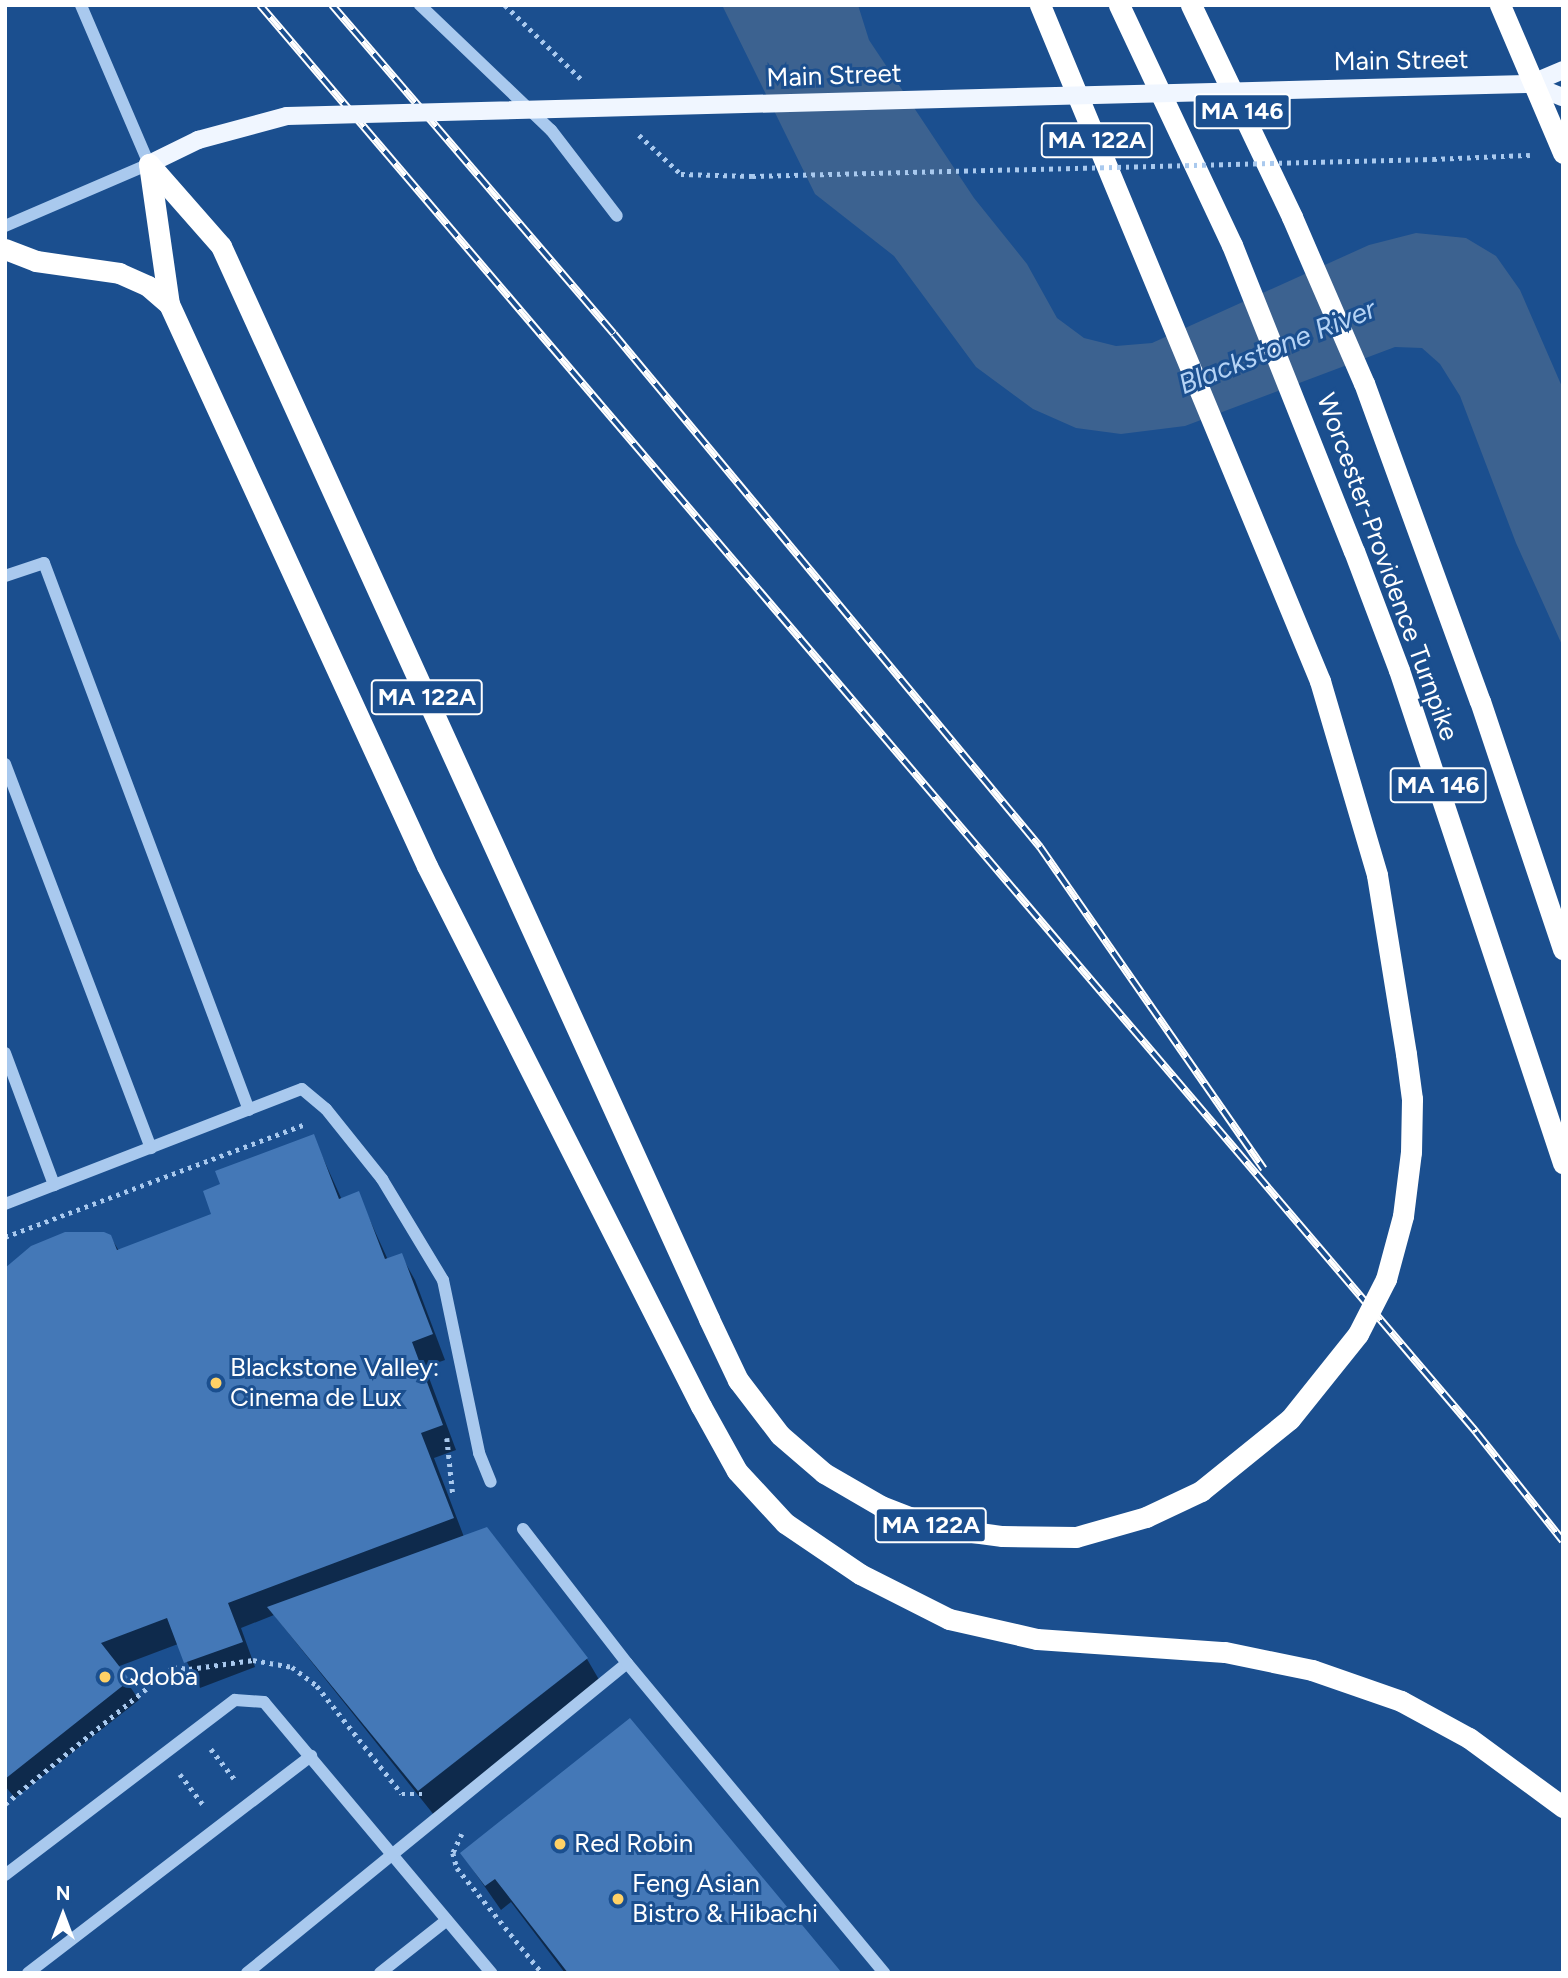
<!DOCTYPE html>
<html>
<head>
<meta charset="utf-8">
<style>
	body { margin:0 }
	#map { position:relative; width:1568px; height:1978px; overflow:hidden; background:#1b4f8f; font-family:Figtree,sans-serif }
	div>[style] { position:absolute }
	.water>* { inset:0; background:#3c6290 }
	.shadow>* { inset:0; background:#0007 }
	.building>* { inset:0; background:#4478b7 }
	.path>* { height:4.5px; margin-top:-2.25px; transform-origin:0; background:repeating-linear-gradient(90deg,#a9c9ee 0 3.5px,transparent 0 8.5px) }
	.minor>* { height:12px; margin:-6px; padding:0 6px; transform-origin:6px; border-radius:6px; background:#a9c9ee }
	.major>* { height:18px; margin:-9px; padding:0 9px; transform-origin:9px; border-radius:9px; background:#f0f6ff }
	.highway>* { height:21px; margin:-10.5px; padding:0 10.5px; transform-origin:10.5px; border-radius:10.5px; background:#fff }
	.rail>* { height:8px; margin-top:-4px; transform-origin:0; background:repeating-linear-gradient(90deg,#1b4f8f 0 16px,#fff 0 32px); box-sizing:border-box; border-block:2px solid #fff }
	.path-bridge>* { height:4.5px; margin-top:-2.25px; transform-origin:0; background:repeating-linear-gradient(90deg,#a9c9ee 0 3.5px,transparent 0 8.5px) }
	.major-bridge>* { height:18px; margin:-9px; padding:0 9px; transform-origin:9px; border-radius:9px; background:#f0f6ff }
	.highway-bridge>* { height:21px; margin:-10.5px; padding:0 10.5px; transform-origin:10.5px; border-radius:10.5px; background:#fff }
	.dots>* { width:19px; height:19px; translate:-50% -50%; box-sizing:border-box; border:4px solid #1b4f8f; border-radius:50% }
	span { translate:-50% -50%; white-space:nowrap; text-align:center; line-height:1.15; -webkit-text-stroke:6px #1b4f8f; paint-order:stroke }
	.shield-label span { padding:2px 5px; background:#1b4f8f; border:2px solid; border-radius:5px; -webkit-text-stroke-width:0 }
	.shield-label { font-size:24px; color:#fff; font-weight:700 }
	.street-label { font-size:26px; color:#fff }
	.poi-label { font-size:26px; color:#fff }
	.left { translate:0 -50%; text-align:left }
	.water-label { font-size:28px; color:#b5d3f5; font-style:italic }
	.frame { position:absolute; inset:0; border:7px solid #fff; pointer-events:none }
	.north { position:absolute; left:28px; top:1880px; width:70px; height:70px; -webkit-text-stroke:5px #1b4f8f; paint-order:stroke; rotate:0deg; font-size:19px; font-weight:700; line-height:28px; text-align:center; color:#fff }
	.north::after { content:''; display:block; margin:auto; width:24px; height:32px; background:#fff; clip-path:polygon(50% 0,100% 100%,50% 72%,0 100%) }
</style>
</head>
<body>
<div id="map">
	<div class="water">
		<i style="clip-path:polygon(722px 5px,858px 5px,869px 40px,974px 198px,1027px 264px,1057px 318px,1084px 338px,1116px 346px,1152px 343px,1369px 245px,1416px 233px,1466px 238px,1496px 256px,1520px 290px,1563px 389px,1563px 647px,1516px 543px,1460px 396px,1440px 364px,1422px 348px,1395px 347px,1185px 426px,1121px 434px,1076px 428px,1033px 409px,976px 367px,894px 256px,815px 194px)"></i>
	</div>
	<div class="shadow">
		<i style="clip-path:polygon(313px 1136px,342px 1200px,358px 1194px,388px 1260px,401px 1255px,415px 1280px,445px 1360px,425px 1367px,456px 1450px,434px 1458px,464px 1537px,587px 1659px,601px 1683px,434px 1815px,274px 1615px,241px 1628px,255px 1667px,200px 1688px,178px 1644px,117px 1667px,139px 1700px,15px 1798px,5px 1786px,5px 1294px,110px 1236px,119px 1251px,213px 1215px)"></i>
		<i style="clip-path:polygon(462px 1854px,840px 1973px,565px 1973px,511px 1902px,501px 1910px)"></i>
	</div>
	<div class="building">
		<i style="clip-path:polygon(314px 1134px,339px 1199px,359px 1191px,385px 1259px,402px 1253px,433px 1334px,412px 1342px,443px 1425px,421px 1433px,454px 1518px,228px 1603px,243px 1642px,184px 1663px,167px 1618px,101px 1643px,130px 1680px,5px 1779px,5px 1268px,31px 1246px,65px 1232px,104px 1232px,111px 1235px,117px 1250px,211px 1214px,203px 1191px,220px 1184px,215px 1171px)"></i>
		<i style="clip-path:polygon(487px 1527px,588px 1658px,418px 1791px,267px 1607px)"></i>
		<i style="clip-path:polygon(630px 1718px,842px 1973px,568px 1973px,495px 1879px,485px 1886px,460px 1853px)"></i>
	</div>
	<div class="path">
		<i style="left:505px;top:5px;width:107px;rotate:44.2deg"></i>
		<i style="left:639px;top:135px;width:57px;rotate:42.9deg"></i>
		<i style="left:681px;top:174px;width:71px;rotate:1.6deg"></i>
		<i style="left:1433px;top:159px;width:97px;rotate:-2.4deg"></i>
		<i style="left:5px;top:1237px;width:322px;rotate:-20.6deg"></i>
		<i style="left:447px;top:1438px;width:57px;rotate:84deg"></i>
		<i style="left:211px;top:1749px;width:41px;rotate:52deg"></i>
		<i style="left:180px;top:1774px;width:40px;rotate:53deg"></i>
		<i style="left:5px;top:1804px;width:217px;rotate:-39.2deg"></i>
		<i style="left:173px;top:1667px;width:16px;rotate:7deg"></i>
		<i style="left:189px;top:1669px;width:65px;rotate:-8deg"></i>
		<i style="left:253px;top:1660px;width:40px;rotate:10deg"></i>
		<i style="left:292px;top:1667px;width:31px;rotate:37deg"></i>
		<i style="left:317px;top:1686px;width:137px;rotate:51.8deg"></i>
		<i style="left:402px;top:1794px;width:20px"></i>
		<i style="left:462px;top:1834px;width:21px;rotate:115deg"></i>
		<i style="left:453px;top:1853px;width:16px;rotate:75deg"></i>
		<i style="left:457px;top:1868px;width:135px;rotate:51deg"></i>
	</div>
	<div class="minor">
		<i style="left:420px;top:5px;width:181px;rotate:43.7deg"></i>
		<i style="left:551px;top:130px;width:108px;rotate:52.5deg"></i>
		<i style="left:5px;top:226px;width:157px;rotate:-23.3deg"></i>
		<i style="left:149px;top:164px;width:173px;rotate:-113.2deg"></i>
		<i style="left:5px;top:576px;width:41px;rotate:-18.4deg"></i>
		<i style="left:44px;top:563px;width:584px;rotate:69.46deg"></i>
		<i style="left:5px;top:764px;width:411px;rotate:69.2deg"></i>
		<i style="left:5px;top:1053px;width:141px;rotate:69.6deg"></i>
		<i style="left:5px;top:1204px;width:318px;rotate:-21.2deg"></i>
		<i style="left:302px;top:1089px;width:31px;rotate:40deg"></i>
		<i style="left:326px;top:1109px;width:90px;rotate:51.3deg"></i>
		<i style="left:382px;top:1179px;width:118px;rotate:58.9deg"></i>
		<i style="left:443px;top:1280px;width:177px;rotate:78.2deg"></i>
		<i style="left:479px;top:1453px;width:31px;rotate:68deg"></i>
		<i style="left:523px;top:1529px;width:170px;rotate:52.2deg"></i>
		<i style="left:5px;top:1875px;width:289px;rotate:-37.3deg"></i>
		<i style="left:235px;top:1700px;width:29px;rotate:4deg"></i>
		<i style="left:264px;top:1702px;width:354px;rotate:50deg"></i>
		<i style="left:28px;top:1973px;width:357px;rotate:-37.5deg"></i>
		<i style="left:247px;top:1973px;width:490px;rotate:-39.2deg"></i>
		<i style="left:627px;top:1663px;width:403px;rotate:50.3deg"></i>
		<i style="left:380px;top:1973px;width:85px;rotate:-38.3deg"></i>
	</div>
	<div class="major">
		<i style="left:1530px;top:84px;width:35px;rotate:22deg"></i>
		<i style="left:1404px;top:87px;width:126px;rotate:-1.4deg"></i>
		<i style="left:1530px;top:84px;width:36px;rotate:-23deg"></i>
		<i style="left:149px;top:164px;width:55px;rotate:-26.1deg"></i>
		<i style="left:198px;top:140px;width:92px;rotate:-15.1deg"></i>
	</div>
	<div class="highway">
		<i style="left:1040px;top:5px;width:732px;rotate:67.5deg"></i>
		<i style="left:1320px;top:681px;width:202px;rotate:73.6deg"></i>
		<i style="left:1377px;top:875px;width:181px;rotate:80.8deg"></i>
		<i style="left:1119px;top:5px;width:265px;rotate:64.8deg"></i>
		<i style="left:1232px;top:245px;width:329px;rotate:68.3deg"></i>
		<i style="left:1354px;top:551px;width:127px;rotate:69.3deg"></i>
		<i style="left:1399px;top:670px;width:520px;rotate:71.6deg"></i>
		<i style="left:1191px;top:5px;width:235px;rotate:64.5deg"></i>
		<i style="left:1292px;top:217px;width:181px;rotate:66.6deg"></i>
		<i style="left:1364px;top:383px;width:338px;rotate:70deg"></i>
		<i style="left:1480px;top:701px;width:262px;rotate:71.5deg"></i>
		<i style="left:1500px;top:5px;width:161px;rotate:66.9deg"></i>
		<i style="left:149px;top:164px;width:109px;rotate:48.7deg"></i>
		<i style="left:221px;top:246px;width:1179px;rotate:65.54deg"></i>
		<i style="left:709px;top:1319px;width:68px;rotate:64.6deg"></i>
		<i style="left:738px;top:1380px;width:69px;rotate:52.6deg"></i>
		<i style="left:780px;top:1435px;width:58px;rotate:40.8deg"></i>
		<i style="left:824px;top:1473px;width:66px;rotate:30.1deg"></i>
		<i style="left:881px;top:1506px;width:58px;rotate:21.3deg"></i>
		<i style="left:935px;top:1527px;width:68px;rotate:7.7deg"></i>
		<i style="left:1002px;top:1536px;width:74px;rotate:0.8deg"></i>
		<i style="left:1076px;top:1537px;width:73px;rotate:-15.9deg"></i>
		<i style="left:1146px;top:1517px;width:61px;rotate:-25.3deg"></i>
		<i style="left:1201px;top:1491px;width:114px;rotate:-39deg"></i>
		<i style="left:149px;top:164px;width:141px;rotate:81.9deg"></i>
		<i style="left:5px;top:249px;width:33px;rotate:21deg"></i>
		<i style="left:36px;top:261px;width:84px;rotate:8.2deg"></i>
		<i style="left:119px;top:273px;width:32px;rotate:24deg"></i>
		<i style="left:148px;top:286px;width:28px;rotate:41deg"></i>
		<i style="left:169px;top:304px;width:618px;rotate:65.34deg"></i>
		<i style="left:427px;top:866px;width:606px;rotate:63.1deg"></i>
		<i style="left:701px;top:1406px;width:74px;rotate:61deg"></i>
		<i style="left:737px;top:1471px;width:71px;rotate:47.3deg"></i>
		<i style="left:785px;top:1523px;width:91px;rotate:34.2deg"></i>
		<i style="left:860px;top:1574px;width:100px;rotate:26.8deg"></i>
		<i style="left:949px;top:1619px;width:90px;rotate:12.8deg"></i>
		<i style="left:1037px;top:1639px;width:188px;rotate:4deg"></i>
		<i style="left:1225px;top:1652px;width:89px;rotate:11.7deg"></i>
		<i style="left:1312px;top:1670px;width:94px;rotate:19.2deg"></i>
		<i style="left:1401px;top:1701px;width:77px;rotate:28.6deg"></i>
		<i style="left:1469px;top:1738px;width:117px;rotate:36.3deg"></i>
	</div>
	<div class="rail">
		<i style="left:260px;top:5px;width:1875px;rotate:49.56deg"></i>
		<i style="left:1476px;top:1432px;width:139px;rotate:51.4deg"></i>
		<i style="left:332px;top:5px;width:433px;rotate:49.4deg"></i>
		<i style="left:614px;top:334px;width:667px;rotate:50.29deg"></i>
		<i style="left:1040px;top:847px;width:392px;rotate:55.2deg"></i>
	</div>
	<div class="path-bridge">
		<i style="left:752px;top:176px;width:681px;rotate:-1.43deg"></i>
	</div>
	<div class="major-bridge">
		<i style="left:287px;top:116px;width:1117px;rotate:-1.49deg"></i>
	</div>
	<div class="highway-bridge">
		<i style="left:1290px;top:1419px;width:109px;rotate:-51.3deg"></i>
		<i style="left:1358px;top:1334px;width:62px;rotate:-63deg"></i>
		<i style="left:1386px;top:1279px;width:65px;rotate:-74.9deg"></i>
		<i style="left:1403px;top:1216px;width:64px;rotate:-82.9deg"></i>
		<i style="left:1411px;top:1152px;width:53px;rotate:-88.9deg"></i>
		<i style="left:1412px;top:1099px;width:45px;rotate:-97.6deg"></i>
	</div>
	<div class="dots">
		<i style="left:216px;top:1383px;background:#ffd166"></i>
		<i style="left:105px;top:1677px;background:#ffd166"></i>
		<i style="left:560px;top:1844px;background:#ffd166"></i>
		<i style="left:618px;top:1899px;background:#ffd166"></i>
	</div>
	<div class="shield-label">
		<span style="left:1242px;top:111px">MA 146</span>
		<span style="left:1097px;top:140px">MA 122A</span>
		<span style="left:427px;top:697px">MA 122A</span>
		<span style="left:1438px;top:785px">MA 146</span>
		<span style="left:931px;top:1525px">MA 122A</span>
	</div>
	<div class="street-label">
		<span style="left:1401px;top:61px;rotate:-1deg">Main Street</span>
		<span style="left:834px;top:76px;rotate:-2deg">Main Street</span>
		<span style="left:1387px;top:567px;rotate:70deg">Worcester-Providence Turnpike</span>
	</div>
	<div class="poi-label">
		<span class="left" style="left:230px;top:1383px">Blackstone Valley:<br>Cinema de Lux</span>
		<span class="left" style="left:119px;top:1677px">Qdoba</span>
		<span class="left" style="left:574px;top:1844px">Red Robin</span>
		<span class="left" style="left:632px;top:1899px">Feng Asian<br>Bistro &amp; Hibachi</span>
	</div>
	<div class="water-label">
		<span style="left:1277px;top:346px;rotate:-22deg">Blackstone River</span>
	</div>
	<div class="frame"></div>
	<div class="north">N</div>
</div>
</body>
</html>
